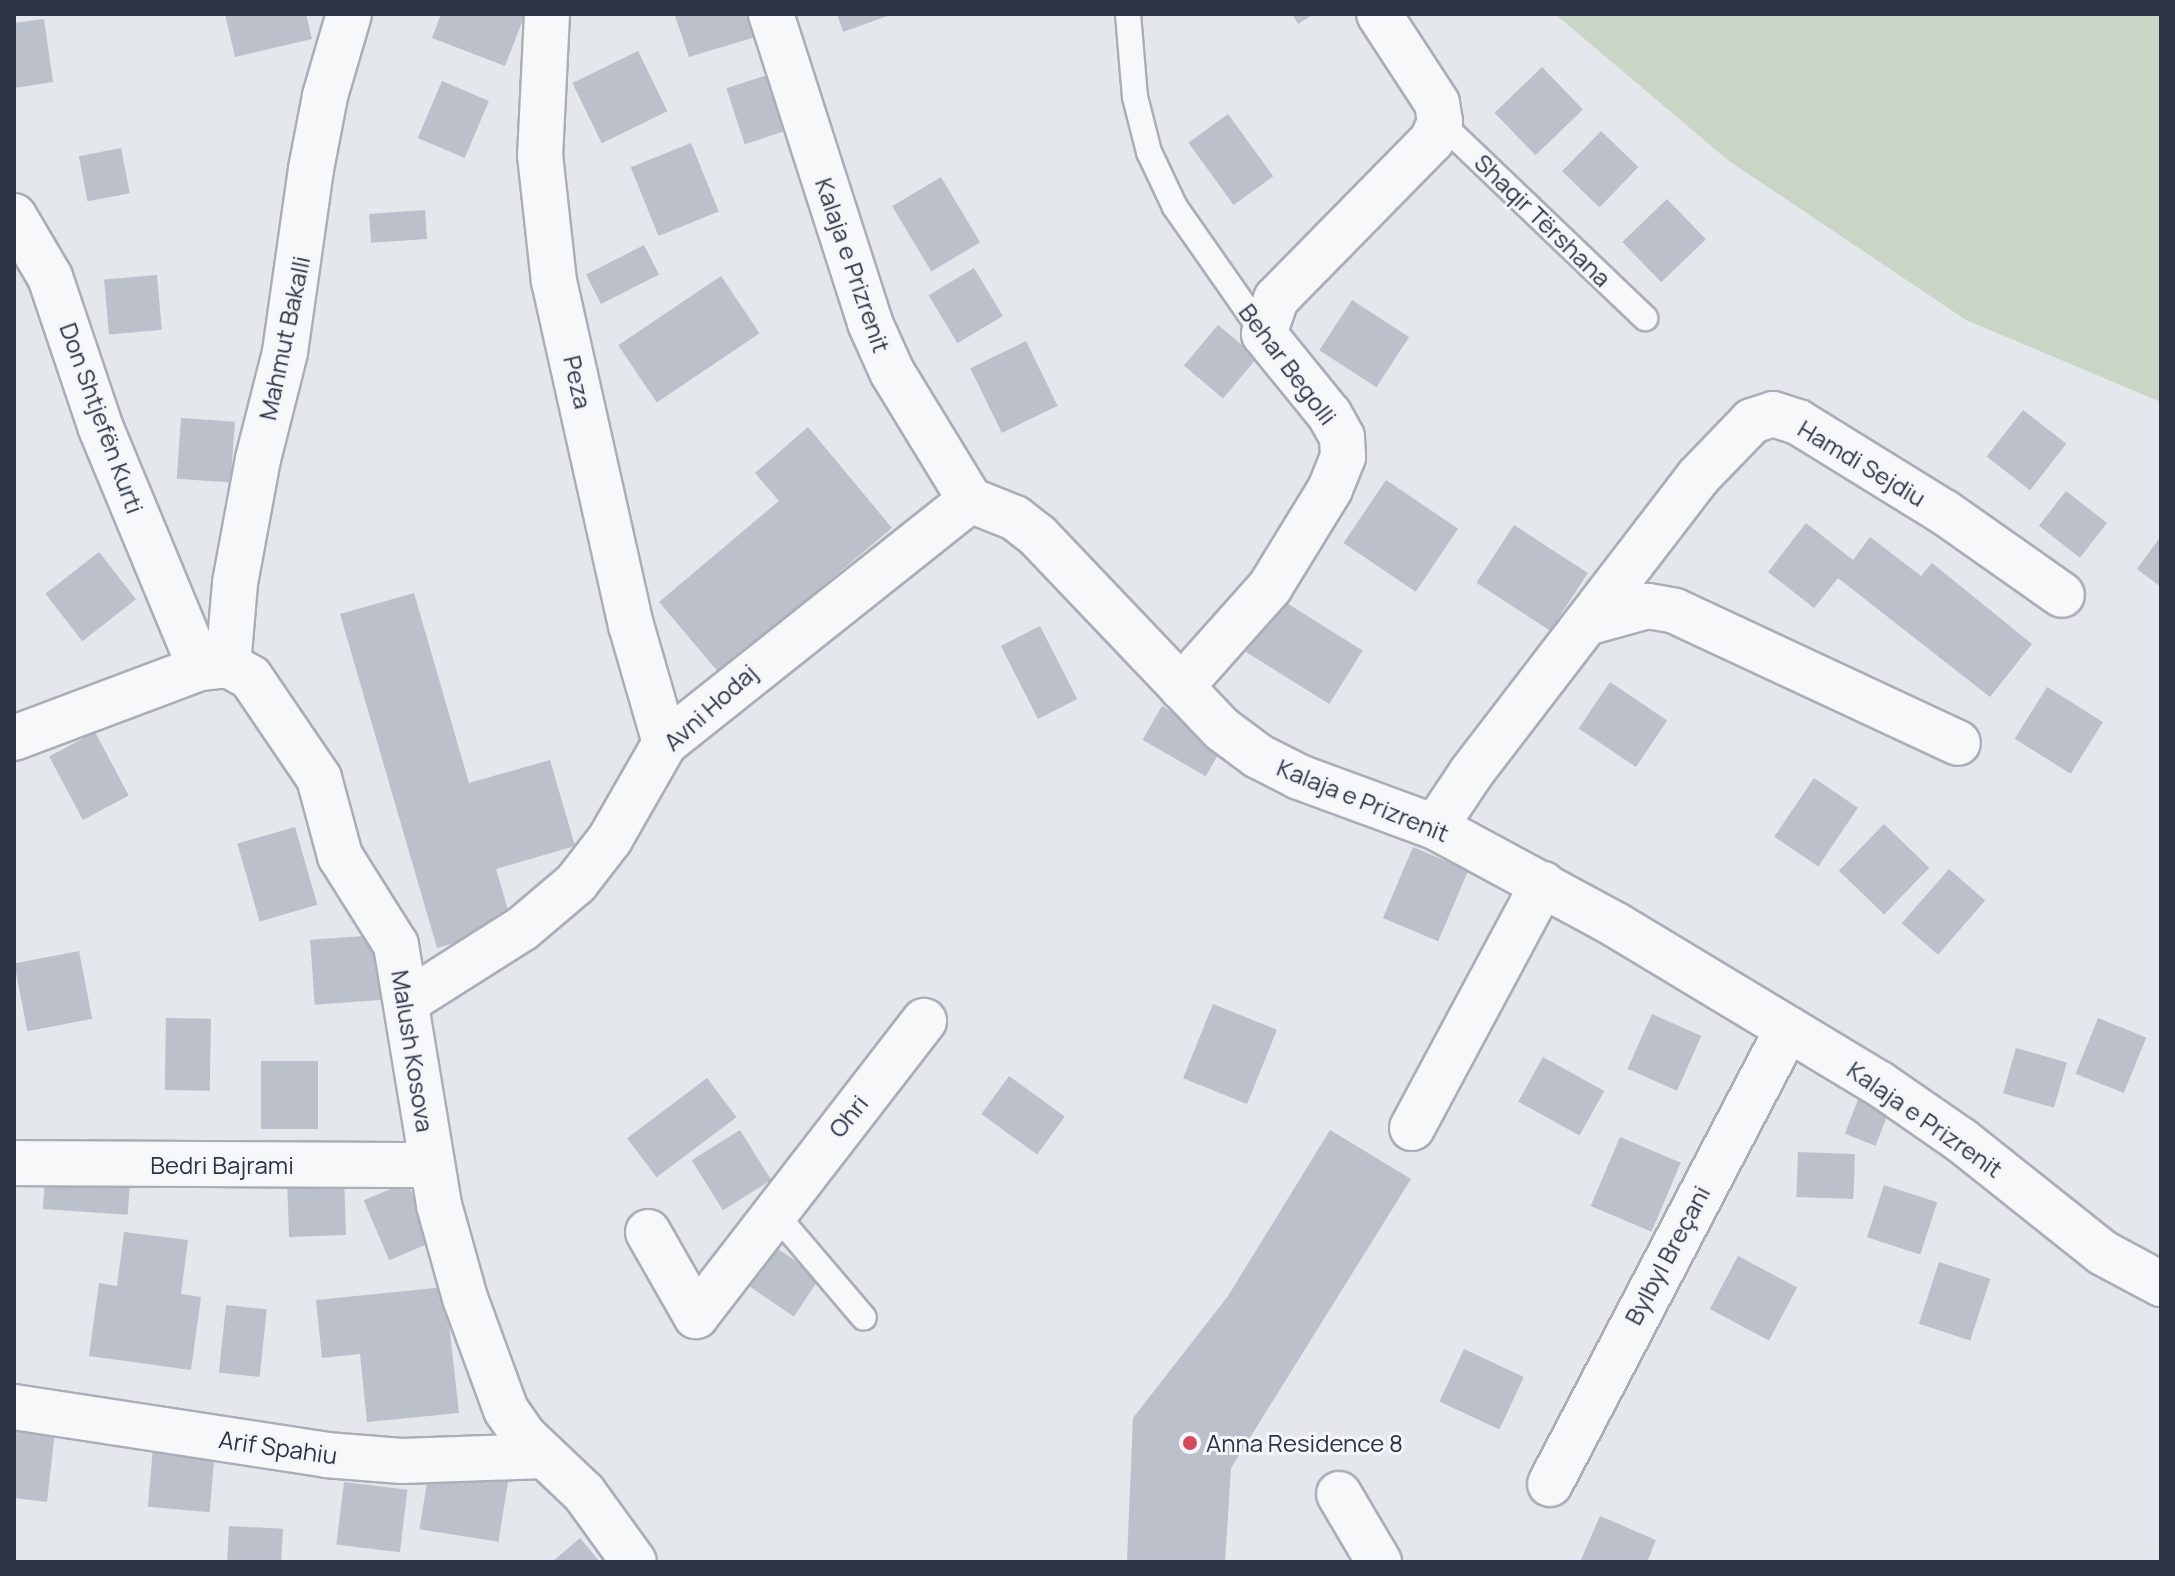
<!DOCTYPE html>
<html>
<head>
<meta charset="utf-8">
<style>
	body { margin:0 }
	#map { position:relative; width:2175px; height:1576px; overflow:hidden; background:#e4e7ec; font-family:Manrope,sans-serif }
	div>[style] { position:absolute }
	.green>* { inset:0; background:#c9d6c5 }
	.building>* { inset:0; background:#bbc0ca; transform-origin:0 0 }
	.roads { filter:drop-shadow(2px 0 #a9aeb7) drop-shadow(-2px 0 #a9aeb7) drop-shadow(0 2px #a9aeb7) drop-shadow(0 -2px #a9aeb7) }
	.lane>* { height:24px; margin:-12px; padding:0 12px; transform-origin:12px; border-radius:12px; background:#f7f8fa }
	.street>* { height:44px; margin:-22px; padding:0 22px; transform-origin:22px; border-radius:22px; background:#f7f8fa }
	.dots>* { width:22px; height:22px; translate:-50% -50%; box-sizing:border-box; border:4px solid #f4f6f9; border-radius:50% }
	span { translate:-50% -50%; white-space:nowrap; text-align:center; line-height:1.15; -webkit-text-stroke:6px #f4f6f9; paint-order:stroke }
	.street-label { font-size:24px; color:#2b3445 }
	.poi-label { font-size:24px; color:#2b3445 }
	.left { translate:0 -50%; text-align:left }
	.frame { position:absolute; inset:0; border:16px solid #2b3445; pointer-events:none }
</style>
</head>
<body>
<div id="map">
	<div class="green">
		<i style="clip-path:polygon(1555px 14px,2161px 14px,2161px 402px,1966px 320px,1729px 161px)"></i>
	</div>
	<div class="building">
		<i style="clip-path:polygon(225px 14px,306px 14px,312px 39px,235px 57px)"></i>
		<i style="clip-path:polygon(441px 14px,525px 14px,505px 66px,432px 38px)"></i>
		<i style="clip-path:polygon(684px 14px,756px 14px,762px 35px,689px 57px,675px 16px)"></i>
		<i style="clip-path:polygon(837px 14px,893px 14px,843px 32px)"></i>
		<i style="clip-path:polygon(1292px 14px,1314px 14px,1298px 24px)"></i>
		<i style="clip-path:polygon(44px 19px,53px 82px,14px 88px,14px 23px)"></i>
		<i style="left:638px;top:51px;width:67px;height:73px;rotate:64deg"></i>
		<i style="left:1542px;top:67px;width:59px;height:66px;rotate:46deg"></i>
		<i style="left:773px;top:73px;width:59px;height:49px;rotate:72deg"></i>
		<i style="left:442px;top:81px;width:51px;height:62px;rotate:23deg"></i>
		<i style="left:1228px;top:114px;width:77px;height:49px;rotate:54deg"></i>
		<i style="left:1601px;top:131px;width:52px;height:56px;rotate:44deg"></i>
		<i style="left:691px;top:143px;width:74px;height:65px;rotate:68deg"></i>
		<i style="left:121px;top:148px;width:46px;height:43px;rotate:79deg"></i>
		<i style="left:941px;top:177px;width:76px;height:57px;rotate:59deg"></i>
		<i style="left:1667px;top:199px;width:56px;height:62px;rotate:46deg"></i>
		<i style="left:425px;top:210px;width:29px;height:56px;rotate:86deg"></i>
		<i style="left:644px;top:245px;width:33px;height:65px;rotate:63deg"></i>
		<i style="left:974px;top:268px;width:56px;height:53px;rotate:59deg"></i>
		<i style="left:157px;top:275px;width:55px;height:53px;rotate:85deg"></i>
		<i style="left:721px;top:276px;width:69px;height:124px;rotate:56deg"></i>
		<i style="left:1352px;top:300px;width:68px;height:60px;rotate:33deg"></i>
		<i style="left:1218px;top:325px;width:51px;height:53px;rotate:40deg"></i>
		<i style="left:1026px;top:341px;width:72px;height:62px;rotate:64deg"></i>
		<i style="left:2023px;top:410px;width:55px;height:59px;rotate:38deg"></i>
		<i style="left:181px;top:418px;width:54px;height:61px;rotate:4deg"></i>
		<i style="clip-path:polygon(808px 427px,892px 528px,719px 673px,659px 602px,779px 501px,755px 473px)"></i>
		<i style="left:1386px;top:480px;width:87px;height:76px;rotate:34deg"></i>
		<i style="left:2066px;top:491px;width:52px;height:44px;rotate:38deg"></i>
		<i style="clip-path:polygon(1806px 523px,1853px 560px,1870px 537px,1921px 576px,1932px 563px,2032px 644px,1990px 697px,1838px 578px,1814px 608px,1768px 572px)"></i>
		<i style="left:1514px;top:525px;width:88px;height:69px;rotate:33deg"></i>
		<i style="clip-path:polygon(2161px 536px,2161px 587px,2137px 569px)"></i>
		<i style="left:99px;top:552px;width:60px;height:68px;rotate:52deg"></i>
		<i style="clip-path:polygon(414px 593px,469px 783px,550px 760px,575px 846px,496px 869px,513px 927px,437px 948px,340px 614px)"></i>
		<i style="left:1277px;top:597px;width:101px;height:63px;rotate:32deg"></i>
		<i style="left:1040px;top:626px;width:82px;height:44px;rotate:63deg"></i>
		<i style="left:1610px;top:682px;width:69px;height:56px;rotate:34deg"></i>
		<i style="left:2047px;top:687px;width:66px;height:61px;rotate:32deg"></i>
		<i style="left:1162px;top:706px;width:73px;height:39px;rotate:30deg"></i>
		<i style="left:95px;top:732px;width:72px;height:52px;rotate:62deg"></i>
		<i style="left:1814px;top:778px;width:53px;height:71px;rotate:34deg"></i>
		<i style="left:1884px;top:824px;width:63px;height:65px;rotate:44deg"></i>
		<i style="left:295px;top:827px;width:81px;height:60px;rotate:74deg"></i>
		<i style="left:1413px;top:847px;width:60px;height:77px;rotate:23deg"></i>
		<i style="left:1949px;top:869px;width:48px;height:72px;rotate:41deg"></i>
		<i style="left:379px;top:935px;width:65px;height:69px;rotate:86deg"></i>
		<i style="left:79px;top:951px;width:69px;height:66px;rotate:79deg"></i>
		<i style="left:1213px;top:1004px;width:69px;height:80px;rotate:22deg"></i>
		<i style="left:1652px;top:1014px;width:54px;height:60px;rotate:24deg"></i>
		<i style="left:166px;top:1018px;width:45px;height:72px;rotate:1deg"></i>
		<i style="left:2098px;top:1018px;width:52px;height:60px;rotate:22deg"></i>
		<i style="left:2016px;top:1048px;width:53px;height:47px;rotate:16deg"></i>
		<i style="left:1543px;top:1057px;width:70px;height:51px;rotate:29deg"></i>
		<i style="left:261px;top:1061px;width:57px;height:68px"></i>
		<i style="left:1009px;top:1076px;width:69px;height:47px;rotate:36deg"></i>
		<i style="left:707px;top:1078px;width:49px;height:100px;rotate:53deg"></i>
		<i style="left:1862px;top:1089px;width:33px;height:48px;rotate:21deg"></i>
		<i style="left:740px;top:1130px;width:59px;height:57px;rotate:58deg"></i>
		<i style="clip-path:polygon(1330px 1130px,1411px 1179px,1231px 1468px,1225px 1562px,1127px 1560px,1133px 1418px,1228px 1296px)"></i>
		<i style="left:1620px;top:1137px;width:66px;height:75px;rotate:23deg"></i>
		<i style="left:1798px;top:1152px;width:57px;height:45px;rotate:2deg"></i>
		<i style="left:344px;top:1177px;width:58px;height:57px;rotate:88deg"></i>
		<i style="left:45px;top:1178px;width:85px;height:31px;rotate:4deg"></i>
		<i style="left:407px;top:1182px;width:65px;height:47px;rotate:67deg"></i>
		<i style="left:1884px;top:1185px;width:56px;height:55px;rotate:18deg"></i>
		<i style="clip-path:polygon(124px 1232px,188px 1240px,181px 1294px,201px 1297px,191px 1370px,89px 1356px,99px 1283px,117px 1286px)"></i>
		<i style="left:772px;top:1245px;width:58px;height:47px;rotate:34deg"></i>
		<i style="left:1738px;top:1256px;width:67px;height:60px;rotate:28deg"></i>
		<i style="left:1939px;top:1262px;width:54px;height:65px;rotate:18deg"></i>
		<i style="clip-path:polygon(445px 1287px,459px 1413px,367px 1422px,360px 1354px,322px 1358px,316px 1300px)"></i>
		<i style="left:226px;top:1305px;width:41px;height:68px;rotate:6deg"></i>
		<i style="left:1464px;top:1349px;width:66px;height:58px;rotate:25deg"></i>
		<i style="clip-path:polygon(14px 1417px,56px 1422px,47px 1502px,14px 1498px)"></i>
		<i style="left:153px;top:1448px;width:62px;height:59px;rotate:5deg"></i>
		<i style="left:430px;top:1463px;width:80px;height:67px;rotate:9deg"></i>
		<i style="left:344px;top:1482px;width:64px;height:63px;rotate:7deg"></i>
		<i style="clip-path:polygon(1600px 1516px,1656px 1540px,1647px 1562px,1580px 1562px)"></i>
		<i style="left:229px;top:1526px;width:54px;height:36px;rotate:3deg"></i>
		<i style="clip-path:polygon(580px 1538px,600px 1562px,552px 1562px)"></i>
	</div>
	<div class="roads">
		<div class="lane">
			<i style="left:1128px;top:14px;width:83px;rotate:85.2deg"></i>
			<i style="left:1135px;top:97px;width:57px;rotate:75.7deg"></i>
			<i style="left:1149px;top:152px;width:61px;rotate:64.7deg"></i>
			<i style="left:1175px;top:207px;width:155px;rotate:55deg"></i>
			<i style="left:1440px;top:122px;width:284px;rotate:43.7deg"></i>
			<i style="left:773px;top:1211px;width:140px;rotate:49.6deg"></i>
		</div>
		<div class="street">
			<i style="left:547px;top:14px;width:141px;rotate:92.8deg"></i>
			<i style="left:540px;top:155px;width:127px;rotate:83.7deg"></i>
			<i style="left:554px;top:281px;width:353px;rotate:77.4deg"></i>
			<i style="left:631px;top:625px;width:123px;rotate:73.9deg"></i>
			<i style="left:771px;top:14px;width:324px;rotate:72.2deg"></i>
			<i style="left:870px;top:323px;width:54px;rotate:65.8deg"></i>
			<i style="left:892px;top:372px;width:150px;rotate:58.6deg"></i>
			<i style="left:970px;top:500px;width:48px;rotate:21.8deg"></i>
			<i style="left:1015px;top:518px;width:28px;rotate:38deg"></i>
			<i style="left:1037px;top:535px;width:269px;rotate:46.4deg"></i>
			<i style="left:1223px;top:730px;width:44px;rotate:36.6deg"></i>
			<i style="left:1258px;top:756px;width:46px;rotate:27.1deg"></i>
			<i style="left:1299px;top:777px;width:145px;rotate:20.2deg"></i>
			<i style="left:1435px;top:827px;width:206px;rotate:28.4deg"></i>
			<i style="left:1616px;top:925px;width:308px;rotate:31.1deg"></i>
			<i style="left:1880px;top:1084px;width:98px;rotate:34.7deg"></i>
			<i style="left:1961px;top:1140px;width:181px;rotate:38.5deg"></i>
			<i style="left:2103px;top:1253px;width:66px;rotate:28.1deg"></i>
			<i style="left:14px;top:216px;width:71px;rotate:59.5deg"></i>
			<i style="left:50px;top:277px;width:157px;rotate:71.4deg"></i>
			<i style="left:100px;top:426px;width:262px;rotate:67.5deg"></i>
			<i style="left:1590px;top:622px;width:60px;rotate:-15.4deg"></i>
			<i style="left:1648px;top:606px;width:27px;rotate:10deg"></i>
			<i style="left:1675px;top:611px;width:312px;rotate:25deg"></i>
			<i style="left:228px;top:665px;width:82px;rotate:-85.1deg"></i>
			<i style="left:235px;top:583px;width:126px;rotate:-79.5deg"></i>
			<i style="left:258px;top:459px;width:110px;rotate:-75.8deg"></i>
			<i style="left:285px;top:352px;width:185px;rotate:-81.9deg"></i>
			<i style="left:311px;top:169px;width:74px;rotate:-79.1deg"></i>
			<i style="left:325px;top:96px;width:85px;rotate:-73.7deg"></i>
			<i style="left:1181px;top:687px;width:134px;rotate:-48.3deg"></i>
			<i style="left:1270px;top:587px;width:115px;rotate:-58.5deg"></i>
			<i style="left:1330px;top:489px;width:35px;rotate:-68deg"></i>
			<i style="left:1343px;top:457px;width:20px;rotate:-93deg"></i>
			<i style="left:1342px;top:437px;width:26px;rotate:-119deg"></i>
			<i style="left:1329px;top:414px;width:103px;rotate:-129.1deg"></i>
			<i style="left:1264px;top:334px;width:37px;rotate:-71deg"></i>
			<i style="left:1276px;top:299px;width:223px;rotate:-45.5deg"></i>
			<i style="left:1432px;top:140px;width:20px;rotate:-66deg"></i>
			<i style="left:1440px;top:122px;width:19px;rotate:-99deg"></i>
			<i style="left:1437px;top:103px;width:106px;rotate:-123.1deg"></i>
			<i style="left:14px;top:738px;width:199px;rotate:-20.6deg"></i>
			<i style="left:200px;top:668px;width:28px;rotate:-6deg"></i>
			<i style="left:228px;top:665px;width:26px;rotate:29deg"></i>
			<i style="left:251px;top:678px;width:121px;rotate:55.8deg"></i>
			<i style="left:319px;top:778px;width:81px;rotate:74.9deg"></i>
			<i style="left:340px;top:856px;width:105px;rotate:57.8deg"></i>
			<i style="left:396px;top:945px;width:264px;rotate:80.6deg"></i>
			<i style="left:439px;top:1205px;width:97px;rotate:74.4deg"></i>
			<i style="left:465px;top:1298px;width:119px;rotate:69.9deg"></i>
			<i style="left:506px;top:1410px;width:33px;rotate:55deg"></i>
			<i style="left:525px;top:1437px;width:81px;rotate:43.5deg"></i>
			<i style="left:584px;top:1493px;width:85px;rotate:54.1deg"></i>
			<i style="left:1435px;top:827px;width:65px;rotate:-56.3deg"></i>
			<i style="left:1471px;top:773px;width:373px;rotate:-52.5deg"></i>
			<i style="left:1698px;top:477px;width:78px;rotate:-46deg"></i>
			<i style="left:1752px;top:421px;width:22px;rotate:-18deg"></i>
			<i style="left:1773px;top:414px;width:26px;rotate:18deg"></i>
			<i style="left:1798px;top:422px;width:172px;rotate:31.7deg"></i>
			<i style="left:1944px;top:512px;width:144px;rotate:35.1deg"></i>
			<i style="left:408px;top:1001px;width:136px;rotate:-32.4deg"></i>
			<i style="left:523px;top:928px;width:70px;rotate:-40.3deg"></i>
			<i style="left:576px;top:883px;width:56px;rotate:-52.3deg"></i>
			<i style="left:610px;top:839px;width:111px;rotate:-60.2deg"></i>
			<i style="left:665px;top:743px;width:390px;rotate:-38.5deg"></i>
			<i style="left:1412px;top:1128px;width:277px;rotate:-61.8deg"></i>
			<i style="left:14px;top:1163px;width:417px;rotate:0.3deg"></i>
			<i style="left:648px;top:1232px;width:97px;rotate:60.3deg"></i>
			<i style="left:696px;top:1316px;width:373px;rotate:-52.3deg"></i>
			<i style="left:14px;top:1407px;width:316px;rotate:8.7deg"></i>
			<i style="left:326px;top:1455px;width:76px;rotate:4.5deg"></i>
			<i style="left:402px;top:1461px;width:143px;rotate:-2deg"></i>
			<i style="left:1550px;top:1484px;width:514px;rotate:-62.44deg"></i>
			<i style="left:1339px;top:1494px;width:79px;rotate:59.5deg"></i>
		</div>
	</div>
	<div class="dots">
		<i style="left:1190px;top:1443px;background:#d1495b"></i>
	</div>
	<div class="street-label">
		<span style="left:1543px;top:220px;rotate:44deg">Shaqir Tërshana</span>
		<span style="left:853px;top:265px;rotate:71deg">Kalaja e Prizrenit</span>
		<span style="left:284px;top:338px;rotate:-78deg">Mahmut Bakalli</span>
		<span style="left:1288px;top:364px;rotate:53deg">Behar Begolli</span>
		<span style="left:578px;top:382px;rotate:77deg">Peza</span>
		<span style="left:102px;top:418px;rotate:70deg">Don Shtjefën Kurti</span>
		<span style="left:1862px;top:463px;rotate:31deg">Hamdi Sejdiu</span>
		<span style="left:710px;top:707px;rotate:-42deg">Avni Hodaj</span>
		<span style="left:1363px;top:800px;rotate:22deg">Kalaja e Prizrenit</span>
		<span style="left:413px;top:1051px;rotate:81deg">Malush Kosova</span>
		<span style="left:848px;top:1116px;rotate:-51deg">Ohri</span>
		<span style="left:1925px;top:1119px;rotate:35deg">Kalaja e Prizrenit</span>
		<span style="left:222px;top:1165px">Bedri Bajrami</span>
		<span style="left:1667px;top:1255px;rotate:-62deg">Bylbyl Breçani</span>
		<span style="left:278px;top:1447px;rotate:8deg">Arif Spahiu</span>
	</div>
	<div class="poi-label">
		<span class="left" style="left:1206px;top:1443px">Anna Residence 8</span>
	</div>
	<div class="frame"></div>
</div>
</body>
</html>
